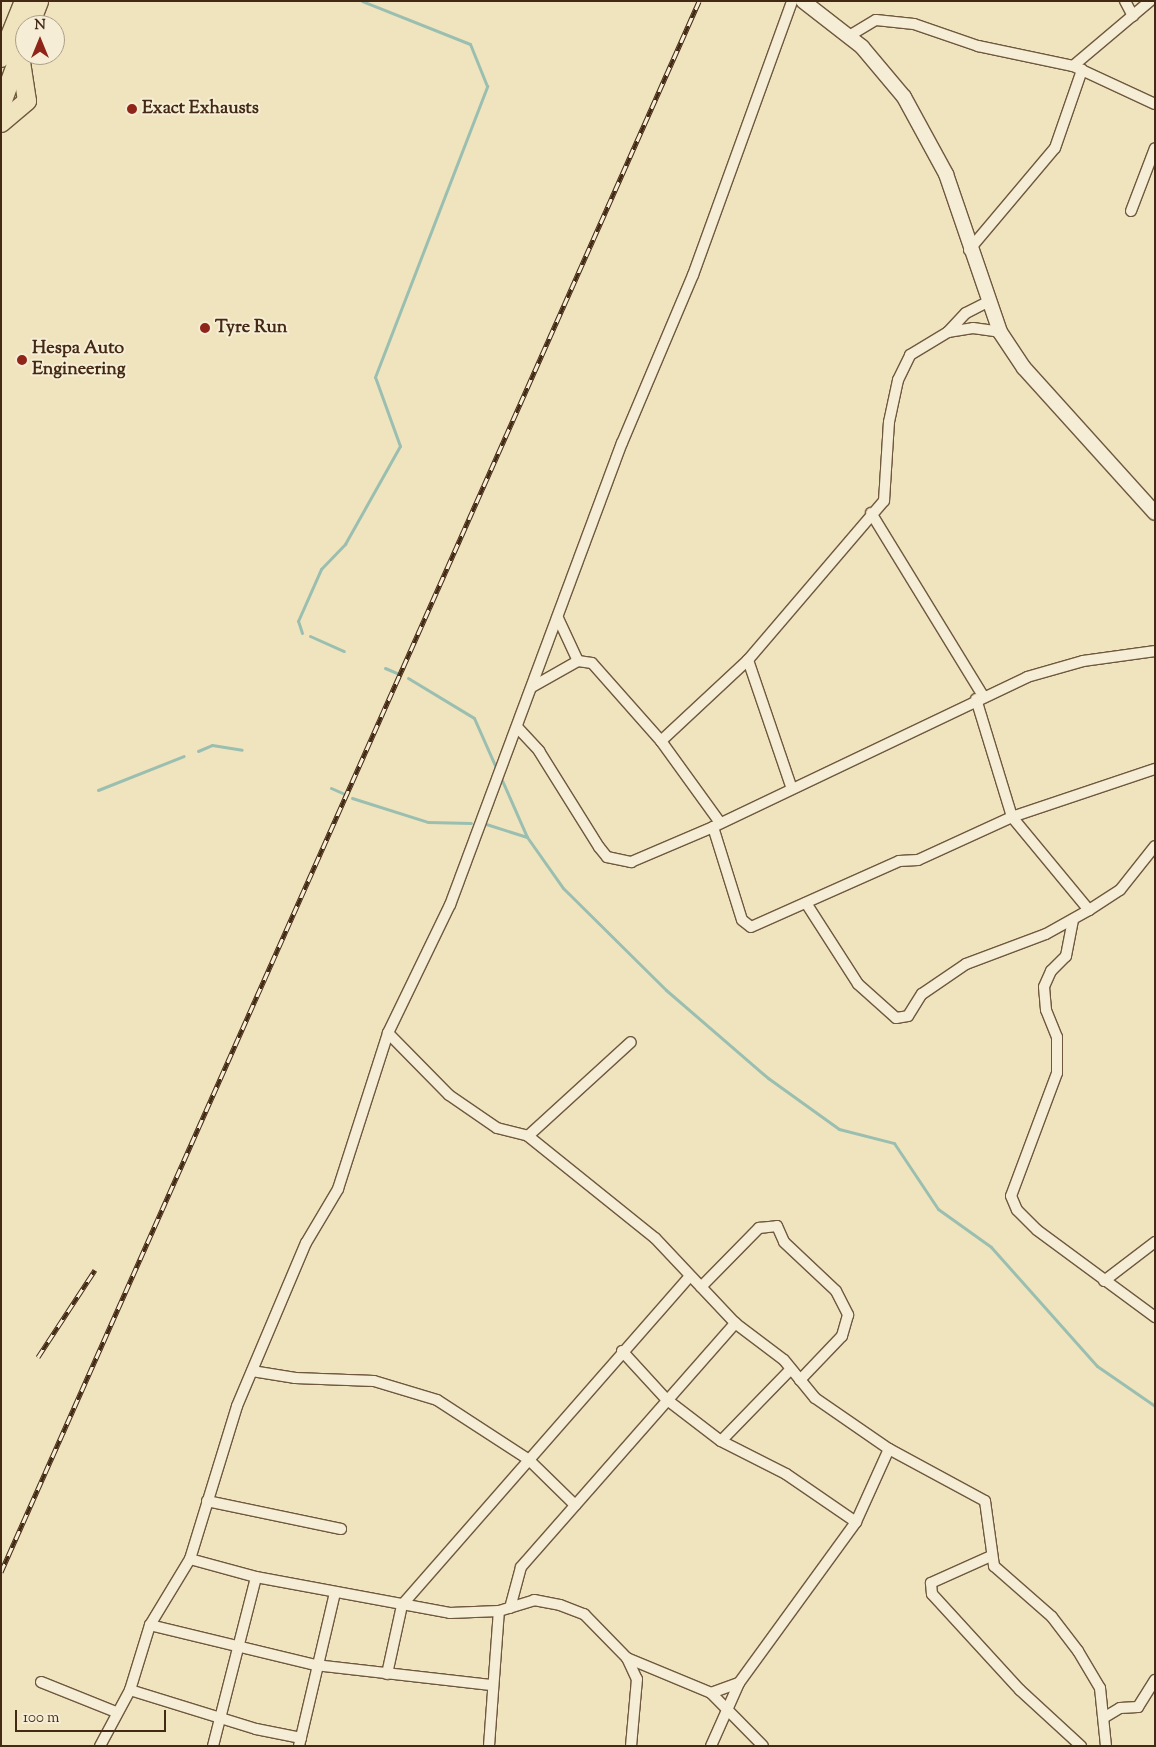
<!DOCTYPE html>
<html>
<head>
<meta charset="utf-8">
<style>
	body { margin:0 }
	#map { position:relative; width:1156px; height:1747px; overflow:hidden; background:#f0e4be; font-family:"Sorts Mill Goudy",serif }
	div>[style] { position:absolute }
	.stream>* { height:3px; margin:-1.5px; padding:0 1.5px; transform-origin:1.5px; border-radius:1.5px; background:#9abfb1 }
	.roads { filter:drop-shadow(1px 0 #6e583e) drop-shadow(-1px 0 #6e583e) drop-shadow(0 1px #6e583e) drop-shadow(0 -1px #6e583e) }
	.minor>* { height:10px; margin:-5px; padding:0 5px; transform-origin:5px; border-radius:5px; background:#f5edd5 }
	.tertiary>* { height:14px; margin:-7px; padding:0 7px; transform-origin:7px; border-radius:7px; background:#f5edd5 }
	.trunk>* { height:18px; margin:-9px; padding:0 9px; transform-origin:9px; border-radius:9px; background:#f0e4be }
	.rail>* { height:5px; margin-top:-2.5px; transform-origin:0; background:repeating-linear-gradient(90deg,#f5edd5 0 9px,#432914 0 18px); box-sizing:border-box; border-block:1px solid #432914 }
	.dots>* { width:14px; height:14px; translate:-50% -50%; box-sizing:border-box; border:2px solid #f5edd5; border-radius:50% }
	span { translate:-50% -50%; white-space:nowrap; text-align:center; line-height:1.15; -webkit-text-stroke:4px #f5edd5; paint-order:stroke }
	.poi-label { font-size:18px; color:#432914; font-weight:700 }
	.left { translate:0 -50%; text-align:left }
	.frame { position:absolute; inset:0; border:2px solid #432914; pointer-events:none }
	.north { position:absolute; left:15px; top:15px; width:50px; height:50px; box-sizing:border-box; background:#f5edd5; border:1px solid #ae9f88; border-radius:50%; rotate:0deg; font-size:14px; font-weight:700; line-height:20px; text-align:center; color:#432914 }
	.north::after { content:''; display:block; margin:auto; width:18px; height:22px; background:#8f2418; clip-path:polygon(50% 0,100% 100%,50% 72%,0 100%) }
	.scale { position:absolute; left:15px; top:1710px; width:151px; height:22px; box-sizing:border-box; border:2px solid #432914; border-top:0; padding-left:6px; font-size:15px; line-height:18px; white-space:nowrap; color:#432914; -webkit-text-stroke:4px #f5edd5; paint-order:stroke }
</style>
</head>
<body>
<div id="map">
	<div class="stream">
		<i style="left:302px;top:633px;width:13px;rotate:-108deg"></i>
		<i style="left:298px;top:621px;width:57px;rotate:-66.1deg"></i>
		<i style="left:321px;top:569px;width:35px;rotate:-46deg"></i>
		<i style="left:345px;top:544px;width:112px;rotate:-60.7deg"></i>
		<i style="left:400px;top:446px;width:73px;rotate:-109.9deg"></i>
		<i style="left:375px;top:377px;width:312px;rotate:-68.9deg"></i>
		<i style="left:487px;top:86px;width:45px;rotate:-112deg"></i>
		<i style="left:470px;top:44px;width:116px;rotate:-158.3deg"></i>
		<i style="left:310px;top:636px;width:37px;rotate:24deg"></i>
		<i style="left:385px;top:668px;width:15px;rotate:23deg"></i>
		<i style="left:408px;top:678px;width:77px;rotate:31.2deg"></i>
		<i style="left:474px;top:718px;width:57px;rotate:66.1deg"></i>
		<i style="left:198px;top:751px;width:15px;rotate:-23deg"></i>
		<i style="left:212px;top:745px;width:30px;rotate:9deg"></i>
		<i style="left:501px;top:778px;width:64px;rotate:66.2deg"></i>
		<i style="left:527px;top:837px;width:62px;rotate:54.8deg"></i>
		<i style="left:563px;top:888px;width:145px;rotate:44.7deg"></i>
		<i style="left:666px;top:990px;width:135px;rotate:40.8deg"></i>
		<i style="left:768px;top:1078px;width:87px;rotate:35.7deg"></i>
		<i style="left:839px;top:1129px;width:57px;rotate:14.3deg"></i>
		<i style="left:894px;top:1143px;width:79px;rotate:56.3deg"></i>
		<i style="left:938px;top:1209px;width:65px;rotate:35.6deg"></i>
		<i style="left:991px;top:1247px;width:159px;rotate:48.3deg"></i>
		<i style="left:1097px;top:1366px;width:70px;rotate:34.6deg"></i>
		<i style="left:331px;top:788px;width:17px;rotate:24deg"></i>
		<i style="left:98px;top:790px;width:92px;rotate:-21.6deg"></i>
		<i style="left:352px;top:798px;width:80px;rotate:17.5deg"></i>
		<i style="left:428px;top:822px;width:43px;rotate:1.3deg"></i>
		<i style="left:486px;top:824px;width:43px;rotate:17.6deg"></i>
	</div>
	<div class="roads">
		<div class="minor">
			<i style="left:1125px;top:1px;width:17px;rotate:62deg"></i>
			<i style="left:849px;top:36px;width:31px;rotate:-31deg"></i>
			<i style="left:876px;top:20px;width:38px;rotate:6deg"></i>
			<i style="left:914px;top:24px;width:68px;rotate:19deg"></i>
			<i style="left:978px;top:46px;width:97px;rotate:11.9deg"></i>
			<i style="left:1073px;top:66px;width:90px;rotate:24.9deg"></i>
			<i style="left:1073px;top:66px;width:101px;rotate:-40.2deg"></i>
			<i style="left:1131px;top:211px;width:67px;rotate:-69.1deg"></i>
			<i style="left:969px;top:250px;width:133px;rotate:-49.9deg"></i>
			<i style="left:1055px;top:148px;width:83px;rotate:-70.9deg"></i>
			<i style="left:948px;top:332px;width:26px;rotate:-47deg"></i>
			<i style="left:966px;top:313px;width:25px;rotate:-27deg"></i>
			<i style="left:871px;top:513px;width:215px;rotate:58.5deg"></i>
			<i style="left:558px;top:618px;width:47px;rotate:65.1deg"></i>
			<i style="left:578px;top:661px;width:14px;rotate:8deg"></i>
			<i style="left:592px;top:663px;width:104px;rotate:48.5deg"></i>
			<i style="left:661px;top:741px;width:99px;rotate:54.1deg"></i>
			<i style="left:748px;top:660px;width:136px;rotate:71.2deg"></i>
			<i style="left:532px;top:687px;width:53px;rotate:-29.5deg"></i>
			<i style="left:976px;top:699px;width:123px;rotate:73deg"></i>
			<i style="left:1012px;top:817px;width:121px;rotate:50.4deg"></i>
			<i style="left:1089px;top:910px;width:37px;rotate:-33deg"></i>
			<i style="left:1120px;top:890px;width:56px;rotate:-51.5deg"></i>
			<i style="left:517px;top:727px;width:33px;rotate:47deg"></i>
			<i style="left:539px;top:751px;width:113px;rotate:58deg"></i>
			<i style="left:599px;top:847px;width:13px;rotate:51deg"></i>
			<i style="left:607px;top:857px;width:25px;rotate:12deg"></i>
			<i style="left:631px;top:862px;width:89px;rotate:-23.1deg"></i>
			<i style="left:713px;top:827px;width:348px;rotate:-25.5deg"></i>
			<i style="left:1027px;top:677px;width:58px;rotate:-15.9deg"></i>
			<i style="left:1083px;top:661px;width:73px;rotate:-7.9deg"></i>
			<i style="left:661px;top:741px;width:119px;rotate:-43deg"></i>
			<i style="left:748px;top:660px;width:209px;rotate:-49.5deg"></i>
			<i style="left:884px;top:501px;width:79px;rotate:-86.4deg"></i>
			<i style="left:889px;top:422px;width:43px;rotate:-77.9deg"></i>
			<i style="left:898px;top:380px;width:28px;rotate:-64deg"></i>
			<i style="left:910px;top:355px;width:44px;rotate:-31.2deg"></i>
			<i style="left:948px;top:332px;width:25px;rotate:-9deg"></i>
			<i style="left:973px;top:328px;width:27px;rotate:8deg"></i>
			<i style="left:713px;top:827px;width:97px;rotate:72.7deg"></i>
			<i style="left:742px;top:920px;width:11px;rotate:38deg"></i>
			<i style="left:751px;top:927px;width:162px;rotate:-24deg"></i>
			<i style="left:899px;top:861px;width:19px;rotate:-3deg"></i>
			<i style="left:918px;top:860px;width:103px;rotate:-24.6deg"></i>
			<i style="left:1012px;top:817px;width:151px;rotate:-18.6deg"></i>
			<i style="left:806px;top:903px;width:96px;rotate:57.3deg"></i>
			<i style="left:858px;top:984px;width:51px;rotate:41.8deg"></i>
			<i style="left:896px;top:1018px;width:12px;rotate:-9deg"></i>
			<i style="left:908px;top:1016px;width:26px;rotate:-58deg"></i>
			<i style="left:922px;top:994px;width:53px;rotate:-34.3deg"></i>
			<i style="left:966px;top:964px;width:85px;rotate:-20.6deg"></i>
			<i style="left:1046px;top:934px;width:49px;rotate:-29.2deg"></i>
			<i style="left:1073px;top:920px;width:37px;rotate:101deg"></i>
			<i style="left:1066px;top:956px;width:21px;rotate:135deg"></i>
			<i style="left:1051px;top:971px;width:17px;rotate:114deg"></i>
			<i style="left:1044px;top:987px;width:23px;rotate:85deg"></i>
			<i style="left:1046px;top:1010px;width:29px;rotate:68deg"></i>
			<i style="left:1057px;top:1037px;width:36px;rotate:90deg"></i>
			<i style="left:1057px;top:1073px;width:131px;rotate:110.5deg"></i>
			<i style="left:1011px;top:1196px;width:15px;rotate:67deg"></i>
			<i style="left:1017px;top:1210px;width:28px;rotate:45deg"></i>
			<i style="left:1037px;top:1230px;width:147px;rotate:36.4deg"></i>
			<i style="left:388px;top:1033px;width:87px;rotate:45.5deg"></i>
			<i style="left:449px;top:1095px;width:58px;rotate:34.5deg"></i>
			<i style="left:497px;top:1128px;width:32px;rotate:14deg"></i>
			<i style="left:528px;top:1136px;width:163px;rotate:38.8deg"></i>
			<i style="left:655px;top:1238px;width:117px;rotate:46.7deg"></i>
			<i style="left:735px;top:1323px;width:61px;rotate:37.1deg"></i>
			<i style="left:784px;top:1360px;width:49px;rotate:50.8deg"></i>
			<i style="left:815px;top:1398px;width:90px;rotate:34.6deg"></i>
			<i style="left:889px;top:1449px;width:109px;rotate:28.4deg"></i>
			<i style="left:985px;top:1501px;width:66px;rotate:82.1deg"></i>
			<i style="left:994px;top:1566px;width:77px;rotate:41.3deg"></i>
			<i style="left:1052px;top:1617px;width:43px;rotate:52.6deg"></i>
			<i style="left:1078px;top:1651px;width:43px;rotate:59.3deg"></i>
			<i style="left:1100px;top:1688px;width:58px;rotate:84.1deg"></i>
			<i style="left:528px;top:1136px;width:139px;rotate:-42.4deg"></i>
			<i style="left:1104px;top:1281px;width:64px;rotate:-37.4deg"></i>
			<i style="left:701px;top:1287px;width:83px;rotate:-45.5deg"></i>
			<i style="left:759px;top:1228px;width:18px;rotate:-6deg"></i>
			<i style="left:777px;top:1226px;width:17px;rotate:66deg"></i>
			<i style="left:784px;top:1242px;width:71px;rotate:43.3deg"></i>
			<i style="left:836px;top:1291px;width:27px;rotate:63deg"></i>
			<i style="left:848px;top:1315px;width:22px;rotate:106deg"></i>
			<i style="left:842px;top:1336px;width:61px;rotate:133.7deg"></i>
			<i style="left:622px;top:1351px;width:65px;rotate:47.5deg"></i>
			<i style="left:666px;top:1399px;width:69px;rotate:37.4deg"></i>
			<i style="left:721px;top:1441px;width:73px;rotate:26.9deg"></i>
			<i style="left:786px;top:1474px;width:85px;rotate:34.4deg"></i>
			<i style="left:252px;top:1371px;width:44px;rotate:9.2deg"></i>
			<i style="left:295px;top:1378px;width:79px;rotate:2.2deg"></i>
			<i style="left:374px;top:1381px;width:66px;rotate:16.8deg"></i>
			<i style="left:437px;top:1400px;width:108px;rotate:33deg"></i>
			<i style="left:528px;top:1459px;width:66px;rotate:44.4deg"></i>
			<i style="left:721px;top:1441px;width:100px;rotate:-45.8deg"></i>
			<i style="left:207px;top:1501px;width:137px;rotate:11.8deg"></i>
			<i style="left:991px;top:1556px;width:66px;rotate:155.8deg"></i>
			<i style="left:931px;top:1583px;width:11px;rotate:85deg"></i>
			<i style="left:932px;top:1594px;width:130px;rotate:47.5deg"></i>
			<i style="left:1020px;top:1690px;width:83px;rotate:42.6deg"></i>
			<i style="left:190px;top:1559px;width:68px;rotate:15.3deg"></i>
			<i style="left:256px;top:1577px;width:197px;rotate:10.5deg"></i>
			<i style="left:450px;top:1613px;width:49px;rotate:-2.3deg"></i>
			<i style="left:499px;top:1611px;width:37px;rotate:-17deg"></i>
			<i style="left:534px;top:1600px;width:26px;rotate:11deg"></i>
			<i style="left:560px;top:1605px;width:26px;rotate:21deg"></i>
			<i style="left:584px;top:1614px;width:62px;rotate:45.7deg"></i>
			<i style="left:627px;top:1658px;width:91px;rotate:22.6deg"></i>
			<i style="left:711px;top:1693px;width:30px;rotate:-20deg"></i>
			<i style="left:510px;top:1608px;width:42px;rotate:-75deg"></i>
			<i style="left:521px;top:1567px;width:325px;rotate:-48.7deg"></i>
			<i style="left:150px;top:1625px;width:170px;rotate:13.6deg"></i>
			<i style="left:315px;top:1665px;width:177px;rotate:6.5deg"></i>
			<i style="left:627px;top:1658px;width:23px;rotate:65deg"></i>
			<i style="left:637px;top:1679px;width:67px;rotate:95.1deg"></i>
			<i style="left:387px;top:1674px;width:71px;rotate:-77.7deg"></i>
			<i style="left:402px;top:1605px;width:437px;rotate:-48.8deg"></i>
			<i style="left:41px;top:1682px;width:81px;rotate:21.8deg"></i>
			<i style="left:130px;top:1690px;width:132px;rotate:17.2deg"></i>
			<i style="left:256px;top:1729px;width:46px;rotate:11.3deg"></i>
			<i style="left:711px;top:1693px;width:74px;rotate:45.5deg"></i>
			<i style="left:1105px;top:1717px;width:17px;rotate:-31deg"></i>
			<i style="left:1120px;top:1708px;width:18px;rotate:-3deg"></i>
			<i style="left:1138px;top:1707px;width:32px;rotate:-58deg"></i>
			<i style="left:100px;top:1746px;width:64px;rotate:-61.8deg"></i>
			<i style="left:130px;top:1690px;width:68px;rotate:-72.9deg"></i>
			<i style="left:150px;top:1625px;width:77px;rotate:-58.8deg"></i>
			<i style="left:190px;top:1559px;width:160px;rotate:-72.9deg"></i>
			<i style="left:237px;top:1406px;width:177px;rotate:-67.1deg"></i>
			<i style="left:306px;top:1243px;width:63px;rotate:-59.3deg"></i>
			<i style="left:338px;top:1189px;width:164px;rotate:-72.2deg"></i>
			<i style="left:388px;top:1033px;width:142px;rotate:-64.2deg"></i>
			<i style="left:450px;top:905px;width:493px;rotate:-69.6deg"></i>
			<i style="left:622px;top:443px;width:182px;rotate:-67.1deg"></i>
			<i style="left:693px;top:275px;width:291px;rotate:-70.1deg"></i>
			<i style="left:213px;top:1746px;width:174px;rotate:-75.7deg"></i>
			<i style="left:299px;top:1746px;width:158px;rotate:-76.8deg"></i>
			<i style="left:489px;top:1746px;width:135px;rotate:-85.8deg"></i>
			<i style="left:711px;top:1746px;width:69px;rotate:-66deg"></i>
			<i style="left:739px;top:1683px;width:199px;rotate:-54deg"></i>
			<i style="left:856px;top:1522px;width:80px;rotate:-65.7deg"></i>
		</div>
		<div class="tertiary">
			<i style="left:803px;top:1px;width:75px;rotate:37.9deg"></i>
			<i style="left:862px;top:47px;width:65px;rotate:50deg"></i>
			<i style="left:904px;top:97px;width:88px;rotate:61.4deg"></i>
			<i style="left:946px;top:174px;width:167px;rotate:71.1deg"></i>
			<i style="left:1000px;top:332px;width:43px;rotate:56.3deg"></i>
			<i style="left:1024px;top:368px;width:195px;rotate:47.9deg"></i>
		</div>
		<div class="trunk">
			<i style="left:30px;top:25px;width:26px;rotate:-69deg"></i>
			<i style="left:1px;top:58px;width:61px;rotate:-68deg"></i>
			<i style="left:1px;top:106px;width:70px;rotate:-70deg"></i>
			<i style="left:1px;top:123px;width:34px;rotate:-40deg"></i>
			<i style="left:27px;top:101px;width:47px;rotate:-98.7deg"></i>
		</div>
	</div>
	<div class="rail">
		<i style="left:38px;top:1357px;width:104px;rotate:-56.8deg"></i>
		<i style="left:1px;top:1572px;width:1719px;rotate:-66.04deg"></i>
	</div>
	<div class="dots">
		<i style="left:132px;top:109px;background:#8f2418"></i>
		<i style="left:205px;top:328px;background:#8f2418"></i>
		<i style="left:22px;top:360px;background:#8f2418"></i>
	</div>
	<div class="poi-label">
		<span class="left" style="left:142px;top:109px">Exact Exhausts</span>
		<span class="left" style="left:215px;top:328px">Tyre Run</span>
		<span class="left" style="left:32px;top:360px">Hespa Auto<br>Engineering</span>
	</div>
	<div class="frame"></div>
	<div class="north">N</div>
	<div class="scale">100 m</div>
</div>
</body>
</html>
